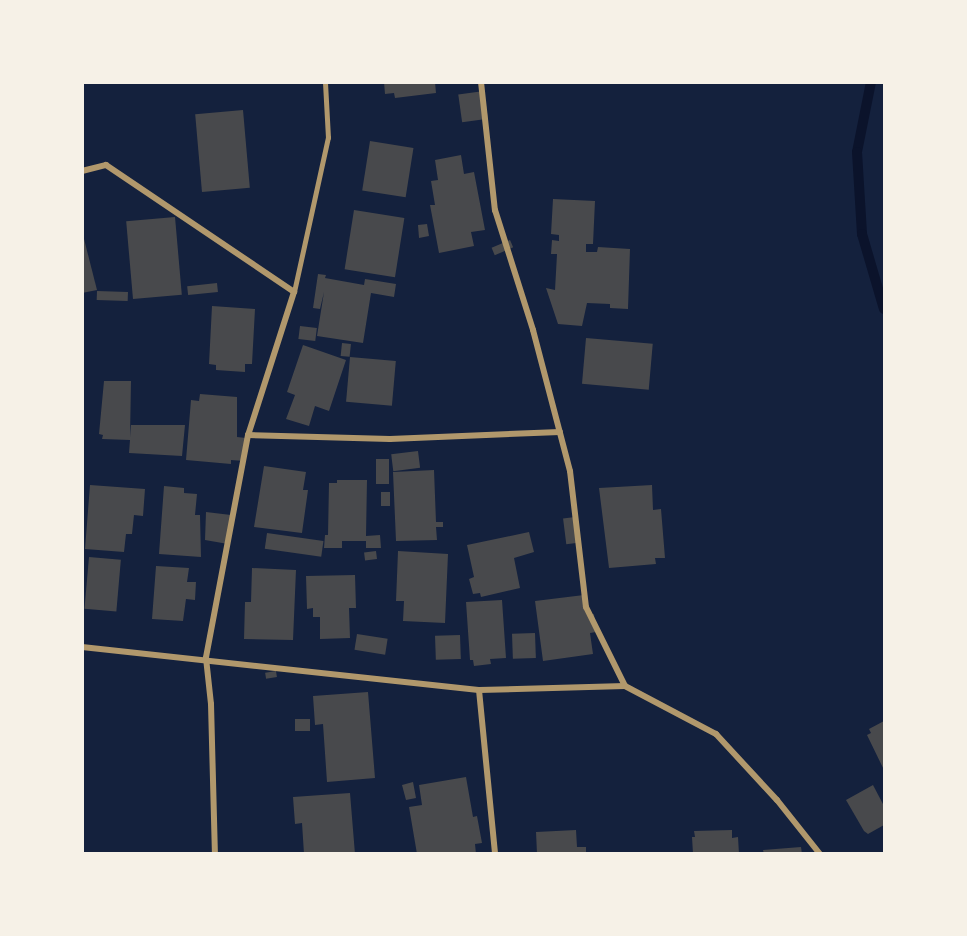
<!DOCTYPE html>
<html>
<head>
<meta charset="utf-8">
<style>
	body { margin:0 }
	#map { position:relative; width:967px; height:936px; overflow:hidden; background:#14213d; font-family:"Space Grotesk",sans-serif }
	div>[style] { position:absolute }
	.stream>* { height:10px; margin:-5px; padding:0 5px; transform-origin:5px; border-radius:5px; background:#0b132b }
	.building>* { inset:0; background:#48494c; transform-origin:0 0 }
	.service>* { height:4.5px; margin:-2.25px; padding:0 2.25px; transform-origin:2.25px; border-radius:2.25px; background:#b1986c }
	.minor>* { height:6px; margin:-3px; padding:0 3px; transform-origin:3px; border-radius:3px; background:#b1986c }
	span { translate:-50% -50%; white-space:nowrap; text-align:center; line-height:1.15; -webkit-text-stroke:6px #f6f1e7; paint-order:stroke }
	.frame { position:absolute; inset:0; border:84px solid #f6f1e7; pointer-events:none }
</style>
</head>
<body>
<div id="map">
	<div class="stream">
		<i style="left:871px;top:82px;width:71px;rotate:101.3deg"></i>
		<i style="left:857px;top:152px;width:82px;rotate:86.5deg"></i>
		<i style="left:862px;top:234px;width:78px;rotate:73.7deg"></i>
	</div>
	<div class="building">
		<i style="clip-path:polygon(384px 82px,435px 82px,436px 93px,395px 98px,394px 93px,385px 94px)"></i>
		<i style="left:484px;top:91px;width:28px;height:26px;rotate:82deg"></i>
		<i style="left:243px;top:110px;width:78px;height:48px;rotate:85deg"></i>
		<i style="left:370px;top:141px;width:44px;height:50px;rotate:9deg"></i>
		<i style="clip-path:polygon(461px 155px,464px 174px,474px 172px,485px 230px,471px 232px,474px 246px,439px 253px,430px 205px,435px 205px,431px 181px,438px 180px,435px 160px)"></i>
		<i style="clip-path:polygon(553px 199px,595px 201px,593px 244px,586px 244px,586px 252px,597px 252px,598px 247px,630px 249px,628px 309px,610px 308px,610px 304px,587px 303px,582px 326px,558px 324px,546px 288px,555px 290px,557px 254px,551px 254px,552px 240px,559px 241px,559px 235px,551px 234px)"></i>
		<i style="left:354px;top:210px;width:51px;height:60px;rotate:9deg"></i>
		<i style="left:175px;top:217px;width:78px;height:49px;rotate:85deg"></i>
		<i style="clip-path:polygon(427px 224px,429px 236px,419px 238px,418px 225px)"></i>
		<i style="clip-path:polygon(82px 231px,97px 290px,82px 293px)"></i>
		<i style="left:510px;top:240px;width:8px;height:20px;rotate:67deg"></i>
		<i style="clip-path:polygon(318px 274px,326px 275px,325px 278px,364px 285px,365px 279px,396px 284px,394px 297px,371px 293px,363px 343px,317px 336px,324px 292px,320px 309px,313px 308px)"></i>
		<i style="left:217px;top:283px;width:9px;height:30px;rotate:84deg"></i>
		<i style="left:97px;top:291px;width:31px;height:9px;rotate:2deg"></i>
		<i style="clip-path:polygon(212px 306px,255px 309px,252px 364px,245px 364px,245px 372px,216px 370px,216px 365px,209px 364px)"></i>
		<i style="left:300px;top:326px;width:17px;height:13px;rotate:7deg"></i>
		<i style="left:586px;top:338px;width:67px;height:46px;rotate:5deg"></i>
		<i style="left:342px;top:343px;width:9px;height:13px;rotate:6deg"></i>
		<i style="clip-path:polygon(303px 345px,346px 360px,329px 411px,315px 406px,309px 426px,286px 419px,295px 395px,287px 392px)"></i>
		<i style="left:350px;top:357px;width:46px;height:45px;rotate:5deg"></i>
		<i style="clip-path:polygon(104px 381px,131px 381px,130px 437px,131px 425px,185px 425px,182px 456px,129px 453px,130px 440px,102px 439px,103px 435px,99px 434px)"></i>
		<i style="clip-path:polygon(200px 394px,237px 397px,237px 437px,246px 438px,244px 461px,231px 460px,231px 464px,186px 460px,191px 400px,199px 401px)"></i>
		<i style="left:418px;top:451px;width:17px;height:27px;rotate:83deg"></i>
		<i style="left:376px;top:459px;width:13px;height:25px"></i>
		<i style="clip-path:polygon(264px 466px,306px 472px,303px 490px,308px 490px,302px 533px,254px 527px)"></i>
		<i style="clip-path:polygon(434px 470px,436px 522px,443px 522px,443px 527px,436px 527px,437px 540px,396px 541px,393px 472px)"></i>
		<i style="clip-path:polygon(337px 480px,367px 480px,366px 536px,380px 535px,381px 548px,366px 548px,366px 541px,342px 541px,342px 548px,324px 548px,325px 535px,328px 535px,329px 483px,337px 483px)"></i>
		<i style="clip-path:polygon(90px 485px,145px 489px,143px 516px,134px 515px,132px 534px,126px 534px,124px 552px,85px 549px)"></i>
		<i style="clip-path:polygon(652px 485px,653px 510px,661px 509px,665px 558px,655px 558px,656px 564px,609px 568px,599px 488px)"></i>
		<i style="clip-path:polygon(164px 486px,184px 488px,184px 493px,197px 494px,195px 515px,200px 515px,201px 557px,159px 554px)"></i>
		<i style="left:381px;top:492px;width:9px;height:14px"></i>
		<i style="clip-path:polygon(206px 512px,231px 515px,228px 544px,205px 540px)"></i>
		<i style="left:575px;top:517px;width:26px;height:12px;rotate:83deg"></i>
		<i style="clip-path:polygon(529px 532px,534px 552px,514px 558px,520px 588px,481px 597px,480px 593px,473px 594px,469px 579px,474px 577px,467px 545px)"></i>
		<i style="left:267px;top:533px;width:57px;height:16px;rotate:8deg"></i>
		<i style="left:376px;top:551px;width:8px;height:12px;rotate:83deg"></i>
		<i style="clip-path:polygon(398px 551px,448px 554px,445px 623px,403px 621px,404px 601px,396px 601px)"></i>
		<i style="left:89px;top:557px;width:32px;height:52px;rotate:5deg"></i>
		<i style="clip-path:polygon(156px 566px,189px 568px,187px 582px,196px 582px,195px 600px,186px 599px,183px 621px,152px 619px)"></i>
		<i style="clip-path:polygon(252px 568px,296px 570px,293px 640px,244px 639px,245px 602px,251px 602px)"></i>
		<i style="clip-path:polygon(355px 575px,356px 608px,349px 608px,350px 638px,320px 639px,320px 617px,313px 617px,313px 608px,307px 609px,306px 576px)"></i>
		<i style="clip-path:polygon(584px 595px,587px 615px,594px 614px,596px 632px,590px 633px,593px 654px,543px 661px,535px 601px)"></i>
		<i style="clip-path:polygon(502px 600px,506px 658px,490px 659px,491px 664px,474px 666px,473px 660px,470px 660px,466px 602px)"></i>
		<i style="left:535px;top:633px;width:25px;height:23px;rotate:88deg"></i>
		<i style="left:357px;top:634px;width:31px;height:16px;rotate:9deg"></i>
		<i style="left:460px;top:635px;width:24px;height:25px;rotate:88deg"></i>
		<i style="left:276px;top:671px;width:6px;height:11px;rotate:81deg"></i>
		<i style="clip-path:polygon(368px 692px,375px 778px,327px 782px,323px 724px,315px 725px,313px 696px)"></i>
		<i style="left:295px;top:719px;width:15px;height:12px"></i>
		<i style="clip-path:polygon(884px 721px,884px 770px,867px 735px,871px 733px,869px 729px)"></i>
		<i style="clip-path:polygon(466px 777px,473px 817px,477px 816px,482px 843px,475px 844px,476px 854px,417px 854px,409px 807px,422px 805px,419px 785px)"></i>
		<i style="clip-path:polygon(413px 782px,416px 798px,406px 800px,402px 785px)"></i>
		<i style="clip-path:polygon(873px 785px,884px 806px,884px 825px,868px 834px,864px 831px,846px 800px)"></i>
		<i style="clip-path:polygon(350px 793px,355px 854px,304px 854px,302px 823px,295px 824px,293px 797px)"></i>
		<i style="clip-path:polygon(576px 830px,577px 847px,586px 847px,586px 854px,537px 854px,536px 832px)"></i>
		<i style="clip-path:polygon(732px 830px,732px 838px,738px 837px,739px 854px,693px 854px,692px 837px,695px 837px,694px 831px)"></i>
		<i style="clip-path:polygon(801px 847px,802px 854px,764px 854px,763px 850px)"></i>
	</div>
	<div class="service">
		<i style="left:294px;top:292px;width:158px;rotate:-77.6deg"></i>
		<i style="left:328px;top:138px;width:56px;rotate:-93.1deg"></i>
	</div>
	<div class="minor">
		<i style="left:481px;top:82px;width:129px;rotate:83.8deg"></i>
		<i style="left:495px;top:210px;width:126px;rotate:72.4deg"></i>
		<i style="left:533px;top:330px;width:146px;rotate:75.3deg"></i>
		<i style="left:570px;top:471px;width:137px;rotate:83.3deg"></i>
		<i style="left:586px;top:607px;width:88px;rotate:63.7deg"></i>
		<i style="left:82px;top:171px;width:25px;rotate:-14deg"></i>
		<i style="left:106px;top:165px;width:227px;rotate:34deg"></i>
		<i style="left:294px;top:292px;width:150px;rotate:107.8deg"></i>
		<i style="left:248px;top:435px;width:227px;rotate:100.7deg"></i>
		<i style="left:206px;top:658px;width:46px;rotate:83.8deg"></i>
		<i style="left:211px;top:704px;width:150px;rotate:88.5deg"></i>
		<i style="left:248px;top:435px;width:142px;rotate:1.6deg"></i>
		<i style="left:390px;top:439px;width:170px;rotate:-2.4deg"></i>
		<i style="left:82px;top:647px;width:399px;rotate:6.2deg"></i>
		<i style="left:479px;top:690px;width:146px;rotate:-1.6deg"></i>
		<i style="left:625px;top:686px;width:103px;rotate:27.8deg"></i>
		<i style="left:716px;top:734px;width:90px;rotate:47.3deg"></i>
		<i style="left:777px;top:800px;width:69px;rotate:51.5deg"></i>
		<i style="left:479px;top:690px;width:165px;rotate:84.4deg"></i>
	</div>
	<div class="frame"></div>
</div>
</body>
</html>
